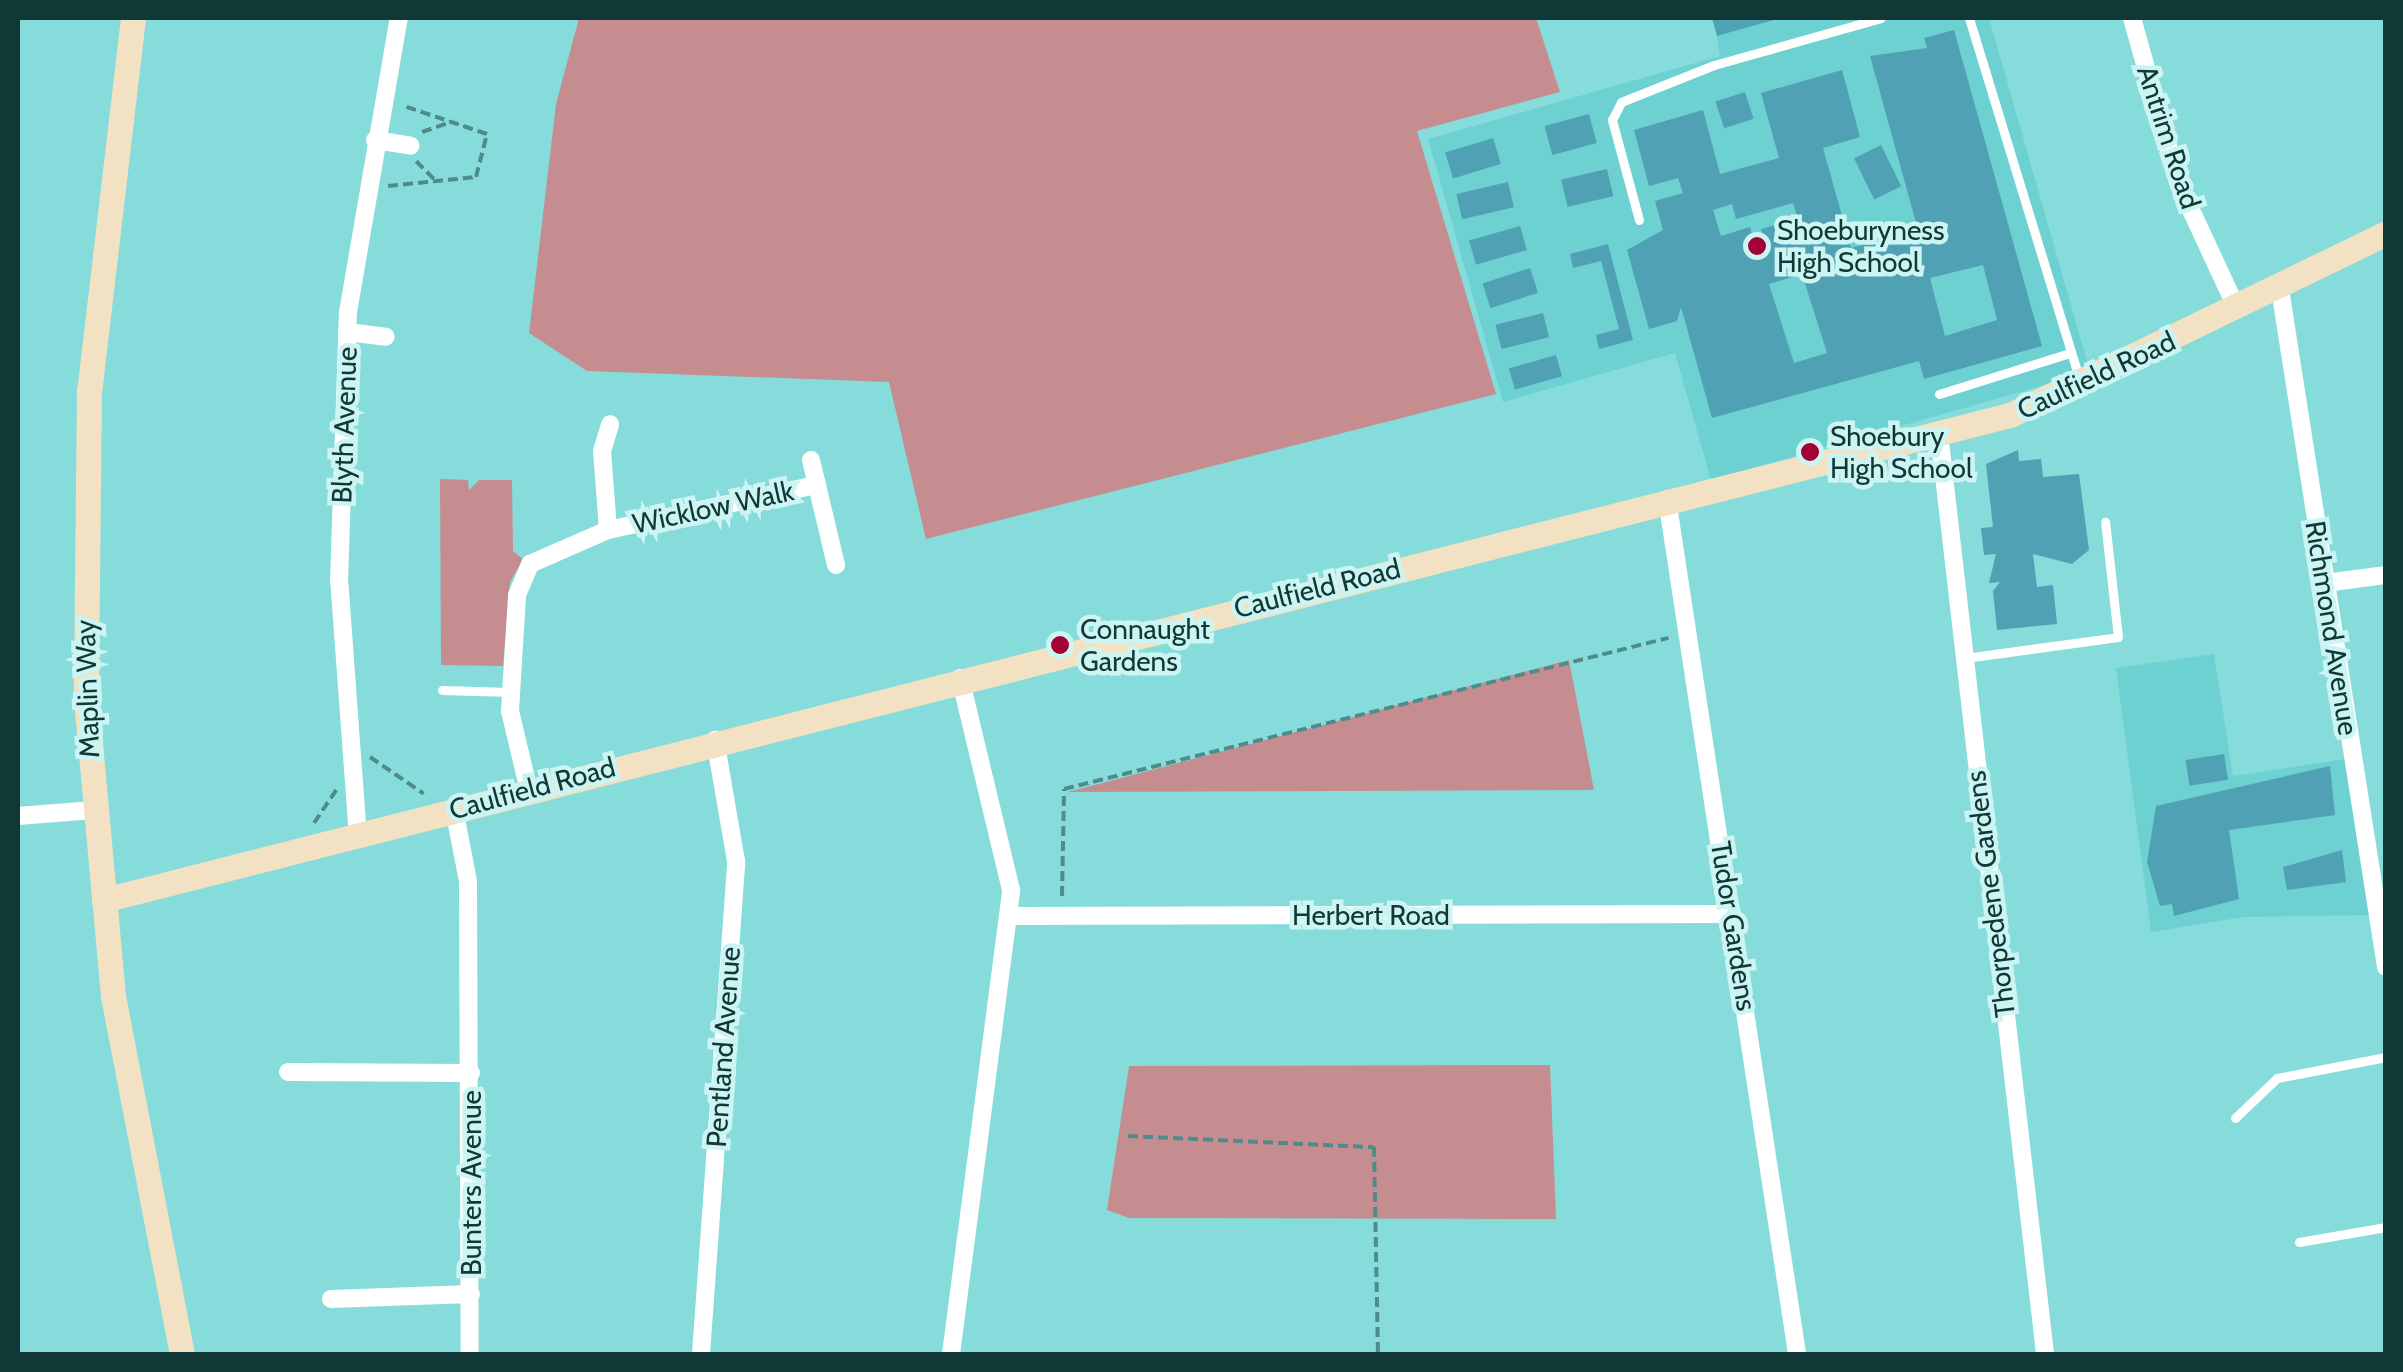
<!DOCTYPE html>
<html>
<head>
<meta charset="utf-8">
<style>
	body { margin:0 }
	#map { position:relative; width:2403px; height:1372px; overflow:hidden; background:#85dcdb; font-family:Cabin,sans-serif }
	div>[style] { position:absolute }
	.built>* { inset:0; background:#6ed1d1 }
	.green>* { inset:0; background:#c68d90 }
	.building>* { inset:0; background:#4fa1b3; transform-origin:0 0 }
	.path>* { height:4px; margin-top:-2px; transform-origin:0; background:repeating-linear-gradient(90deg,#4d8c8b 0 10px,transparent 0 15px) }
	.lane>* { height:9px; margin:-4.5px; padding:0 4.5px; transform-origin:4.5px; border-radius:4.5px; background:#fff }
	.street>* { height:18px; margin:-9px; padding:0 9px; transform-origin:9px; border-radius:9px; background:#fff }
	.secondary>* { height:25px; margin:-12.5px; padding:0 12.5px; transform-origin:12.5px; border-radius:12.5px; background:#f3e1c3 }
	.dots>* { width:28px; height:28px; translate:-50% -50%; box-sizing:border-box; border:5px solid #ccf4f3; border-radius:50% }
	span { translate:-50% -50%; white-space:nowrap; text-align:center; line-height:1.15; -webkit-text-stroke:9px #ccf4f3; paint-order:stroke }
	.street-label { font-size:28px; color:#113736 }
	.poi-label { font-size:28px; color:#113736 }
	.left { translate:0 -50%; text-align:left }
	.frame { position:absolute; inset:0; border:20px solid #113736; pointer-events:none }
</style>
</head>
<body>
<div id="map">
	<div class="built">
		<i style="clip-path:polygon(1780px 18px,1989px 18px,2090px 372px,1711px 480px,1675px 353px,1503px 402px,1428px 139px,1720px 56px,1717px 36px)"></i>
		<i style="clip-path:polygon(2214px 654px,2233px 776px,2346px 759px,2369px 915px,2244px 917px,2151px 932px,2116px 668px)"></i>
	</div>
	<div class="green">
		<i style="clip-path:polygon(579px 18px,1536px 18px,1560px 92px,1417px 131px,1496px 394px,926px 539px,889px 382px,587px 371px,529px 333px,556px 104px)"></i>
		<i style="clip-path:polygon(440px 479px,468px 480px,469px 490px,479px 480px,512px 480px,513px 551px,523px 559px,510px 582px,503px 666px,441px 665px)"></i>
		<i style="clip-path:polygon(1569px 660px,1594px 790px,1068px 792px)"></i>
		<i style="clip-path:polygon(1550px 1065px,1556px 1219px,1129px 1218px,1107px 1210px,1129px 1066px)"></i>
	</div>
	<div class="building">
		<i style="clip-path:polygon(1712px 18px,1776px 18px,1777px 19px,1717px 36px)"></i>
		<i style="clip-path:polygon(evenodd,1954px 30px,2042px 346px,1924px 379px,1919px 361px,1712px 418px,1681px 307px,1677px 321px,1649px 329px,1627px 250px,1663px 230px,1655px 201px,1683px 193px,1678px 178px,1649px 186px,1634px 130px,1703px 110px,1720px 174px,1779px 158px,1761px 93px,1842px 70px,1860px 137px,1823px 148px,1851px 248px,1918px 230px,1870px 56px,1927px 48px,1924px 38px,1954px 30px,1793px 203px,1798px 219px,1761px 229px,1767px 250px,1757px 253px,1750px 227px,1721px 236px,1713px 210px,1732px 204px,1736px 219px,1793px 203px,1954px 30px,1983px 265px,1997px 320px,1945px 336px,1930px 278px,1983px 265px,1954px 30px,1802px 274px,1827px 353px,1794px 363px,1769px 284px,1802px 274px)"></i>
		<i style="left:1745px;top:92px;width:28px;height:31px;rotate:72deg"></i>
		<i style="left:1589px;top:114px;width:30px;height:46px;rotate:75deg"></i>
		<i style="left:1493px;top:138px;width:27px;height:50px;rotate:73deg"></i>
		<i style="left:1881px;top:145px;width:46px;height:30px;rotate:64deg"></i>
		<i style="left:1607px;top:169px;width:28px;height:47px;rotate:77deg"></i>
		<i style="left:1508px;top:182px;width:26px;height:53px;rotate:77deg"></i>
		<i style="left:1520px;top:226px;width:25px;height:53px;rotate:74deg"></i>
		<i style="clip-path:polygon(1608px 244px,1633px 340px,1599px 349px,1596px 335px,1619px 329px,1601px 261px,1573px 268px,1570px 254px)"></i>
		<i style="left:1530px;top:268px;width:26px;height:50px;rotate:72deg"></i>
		<i style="left:1543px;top:313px;width:25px;height:49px;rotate:76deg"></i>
		<i style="left:1556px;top:355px;width:22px;height:49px;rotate:74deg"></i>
		<i style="clip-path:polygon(2018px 450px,2019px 461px,2041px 459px,2043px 477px,2079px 474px,2089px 550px,2072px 564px,2033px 554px,2037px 587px,2053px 585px,2057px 624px,1997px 630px,1993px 591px,2000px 582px,1989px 583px,1996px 554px,1984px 555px,1981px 528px,1993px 527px,1986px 464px)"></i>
		<i style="left:2224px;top:754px;width:26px;height:39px;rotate:81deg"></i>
		<i style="clip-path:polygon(2330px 766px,2335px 815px,2229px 830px,2239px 899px,2174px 916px,2172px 904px,2160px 906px,2147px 862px,2156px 806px)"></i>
		<i style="clip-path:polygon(2342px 850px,2346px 882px,2287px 890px,2283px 867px)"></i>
	</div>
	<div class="path">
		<i style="left:422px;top:132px;width:31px;rotate:-19deg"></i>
		<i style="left:416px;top:161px;width:28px;rotate:45deg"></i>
		<i style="left:388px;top:186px;width:88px;rotate:-5.8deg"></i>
		<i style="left:476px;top:177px;width:44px;rotate:-75.7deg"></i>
		<i style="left:487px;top:134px;width:88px;rotate:-161.4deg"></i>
		<i style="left:370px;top:757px;width:65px;rotate:34.4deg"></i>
		<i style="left:314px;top:823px;width:40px;rotate:-56deg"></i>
		<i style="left:1062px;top:896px;width:107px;rotate:-88.9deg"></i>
		<i style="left:1064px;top:789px;width:623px;rotate:-14.04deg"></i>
		<i style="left:1128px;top:1136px;width:246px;rotate:2.6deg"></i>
		<i style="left:1374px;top:1147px;width:207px;rotate:88.9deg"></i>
	</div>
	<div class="lane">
		<i style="left:1969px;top:18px;width:376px;rotate:73deg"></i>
		<i style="left:1639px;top:220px;width:104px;rotate:-105.1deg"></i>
		<i style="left:1612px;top:120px;width:20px;rotate:-63deg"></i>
		<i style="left:1621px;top:102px;width:100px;rotate:-21.7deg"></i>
		<i style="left:1714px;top:65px;width:173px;rotate:-15.7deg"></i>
		<i style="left:1939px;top:394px;width:137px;rotate:-17.4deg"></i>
		<i style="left:1965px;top:658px;width:154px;rotate:-7.8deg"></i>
		<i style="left:2118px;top:637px;width:116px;rotate:-96.4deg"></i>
		<i style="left:442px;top:690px;width:68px;rotate:1.7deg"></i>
		<i style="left:2235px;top:1118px;width:58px;rotate:-43.6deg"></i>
		<i style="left:2277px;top:1078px;width:111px;rotate:-10.9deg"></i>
		<i style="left:2299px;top:1242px;width:88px;rotate:-9.8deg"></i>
	</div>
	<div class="street">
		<i style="left:2132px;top:18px;width:170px;rotate:74.3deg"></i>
		<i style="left:2178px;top:182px;width:140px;rotate:65.1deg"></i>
		<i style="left:375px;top:140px;width:36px;rotate:9deg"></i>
		<i style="left:2280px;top:289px;width:686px;rotate:81.11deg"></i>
		<i style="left:347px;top:332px;width:39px;rotate:7deg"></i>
		<i style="left:1939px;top:433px;width:927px;rotate:83.43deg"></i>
		<i style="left:811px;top:460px;width:108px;rotate:76.6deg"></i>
		<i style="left:1667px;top:499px;width:865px;rotate:81.35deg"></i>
		<i style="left:608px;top:530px;width:79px;rotate:-94.3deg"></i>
		<i style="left:602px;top:451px;width:28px;rotate:-73deg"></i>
		<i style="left:2325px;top:583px;width:62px;rotate:-7.5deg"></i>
		<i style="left:528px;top:787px;width:78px;rotate:-103.3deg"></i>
		<i style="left:510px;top:711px;width:116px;rotate:-86.5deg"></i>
		<i style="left:517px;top:595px;width:34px;rotate:-67deg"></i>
		<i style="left:530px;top:564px;width:85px;rotate:-23.6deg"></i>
		<i style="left:608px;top:530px;width:214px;rotate:-12.2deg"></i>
		<i style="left:454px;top:809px;width:73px;rotate:79deg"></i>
		<i style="left:468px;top:881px;width:473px;rotate:89.8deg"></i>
		<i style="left:18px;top:816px;width:76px;rotate:-4.5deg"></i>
		<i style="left:358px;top:837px;width:257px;rotate:-94.2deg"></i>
		<i style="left:339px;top:581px;width:269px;rotate:-88.1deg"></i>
		<i style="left:348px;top:312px;width:298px;rotate:-80.2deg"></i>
		<i style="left:1009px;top:916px;width:723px;rotate:-0.16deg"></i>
		<i style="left:288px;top:1072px;width:183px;rotate:0.3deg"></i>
		<i style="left:331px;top:1299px;width:140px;rotate:-2deg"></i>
		<i style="left:701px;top:1354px;width:494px;rotate:-85.9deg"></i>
		<i style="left:736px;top:861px;width:123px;rotate:-99.8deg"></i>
		<i style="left:951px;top:1354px;width:468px;rotate:-82.6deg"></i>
		<i style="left:1011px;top:890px;width:218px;rotate:-103.5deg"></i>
	</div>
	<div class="secondary">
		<i style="left:133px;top:18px;width:375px;rotate:96.7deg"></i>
		<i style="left:89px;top:390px;width:309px;rotate:90.6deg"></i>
		<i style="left:86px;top:699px;width:298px;rotate:84.8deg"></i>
		<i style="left:113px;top:996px;width:365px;rotate:79.1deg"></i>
		<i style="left:104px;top:900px;width:1967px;rotate:-14.28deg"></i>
		<i style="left:2010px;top:415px;width:418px;rotate:-25.8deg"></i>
	</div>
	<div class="dots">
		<i style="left:1757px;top:246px;background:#a20235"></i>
		<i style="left:1810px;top:452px;background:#a20235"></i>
		<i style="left:1060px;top:645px;background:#a20235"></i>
	</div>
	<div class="street-label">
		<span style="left:2169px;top:137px;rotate:72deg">Antrim Road</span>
		<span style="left:2096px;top:375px;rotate:-25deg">Caulfield Road</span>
		<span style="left:344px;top:425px;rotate:-88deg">Blyth Avenue</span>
		<span style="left:713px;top:507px;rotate:-12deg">Wicklow Walk</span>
		<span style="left:1317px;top:588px;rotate:-14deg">Caulfield Road</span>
		<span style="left:2332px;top:628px;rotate:81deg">Richmond Avenue</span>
		<span style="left:87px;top:689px;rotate:-92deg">Maplin Way</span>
		<span style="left:532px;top:788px;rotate:-15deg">Caulfield Road</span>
		<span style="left:1990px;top:894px;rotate:-97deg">Thorpedene Gardens</span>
		<span style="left:1371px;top:915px">Herbert Road</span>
		<span style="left:1734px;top:926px;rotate:81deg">Tudor Gardens</span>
		<span style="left:723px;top:1047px;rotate:-86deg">Pentland Avenue</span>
		<span style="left:471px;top:1183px;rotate:-90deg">Bunters Avenue</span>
	</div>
	<div class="poi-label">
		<span class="left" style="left:1777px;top:246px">Shoeburyness<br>High School</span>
		<span class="left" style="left:1830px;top:452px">Shoebury<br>High School</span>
		<span class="left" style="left:1080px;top:645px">Connaught<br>Gardens</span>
	</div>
	<div class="frame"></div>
</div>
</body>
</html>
